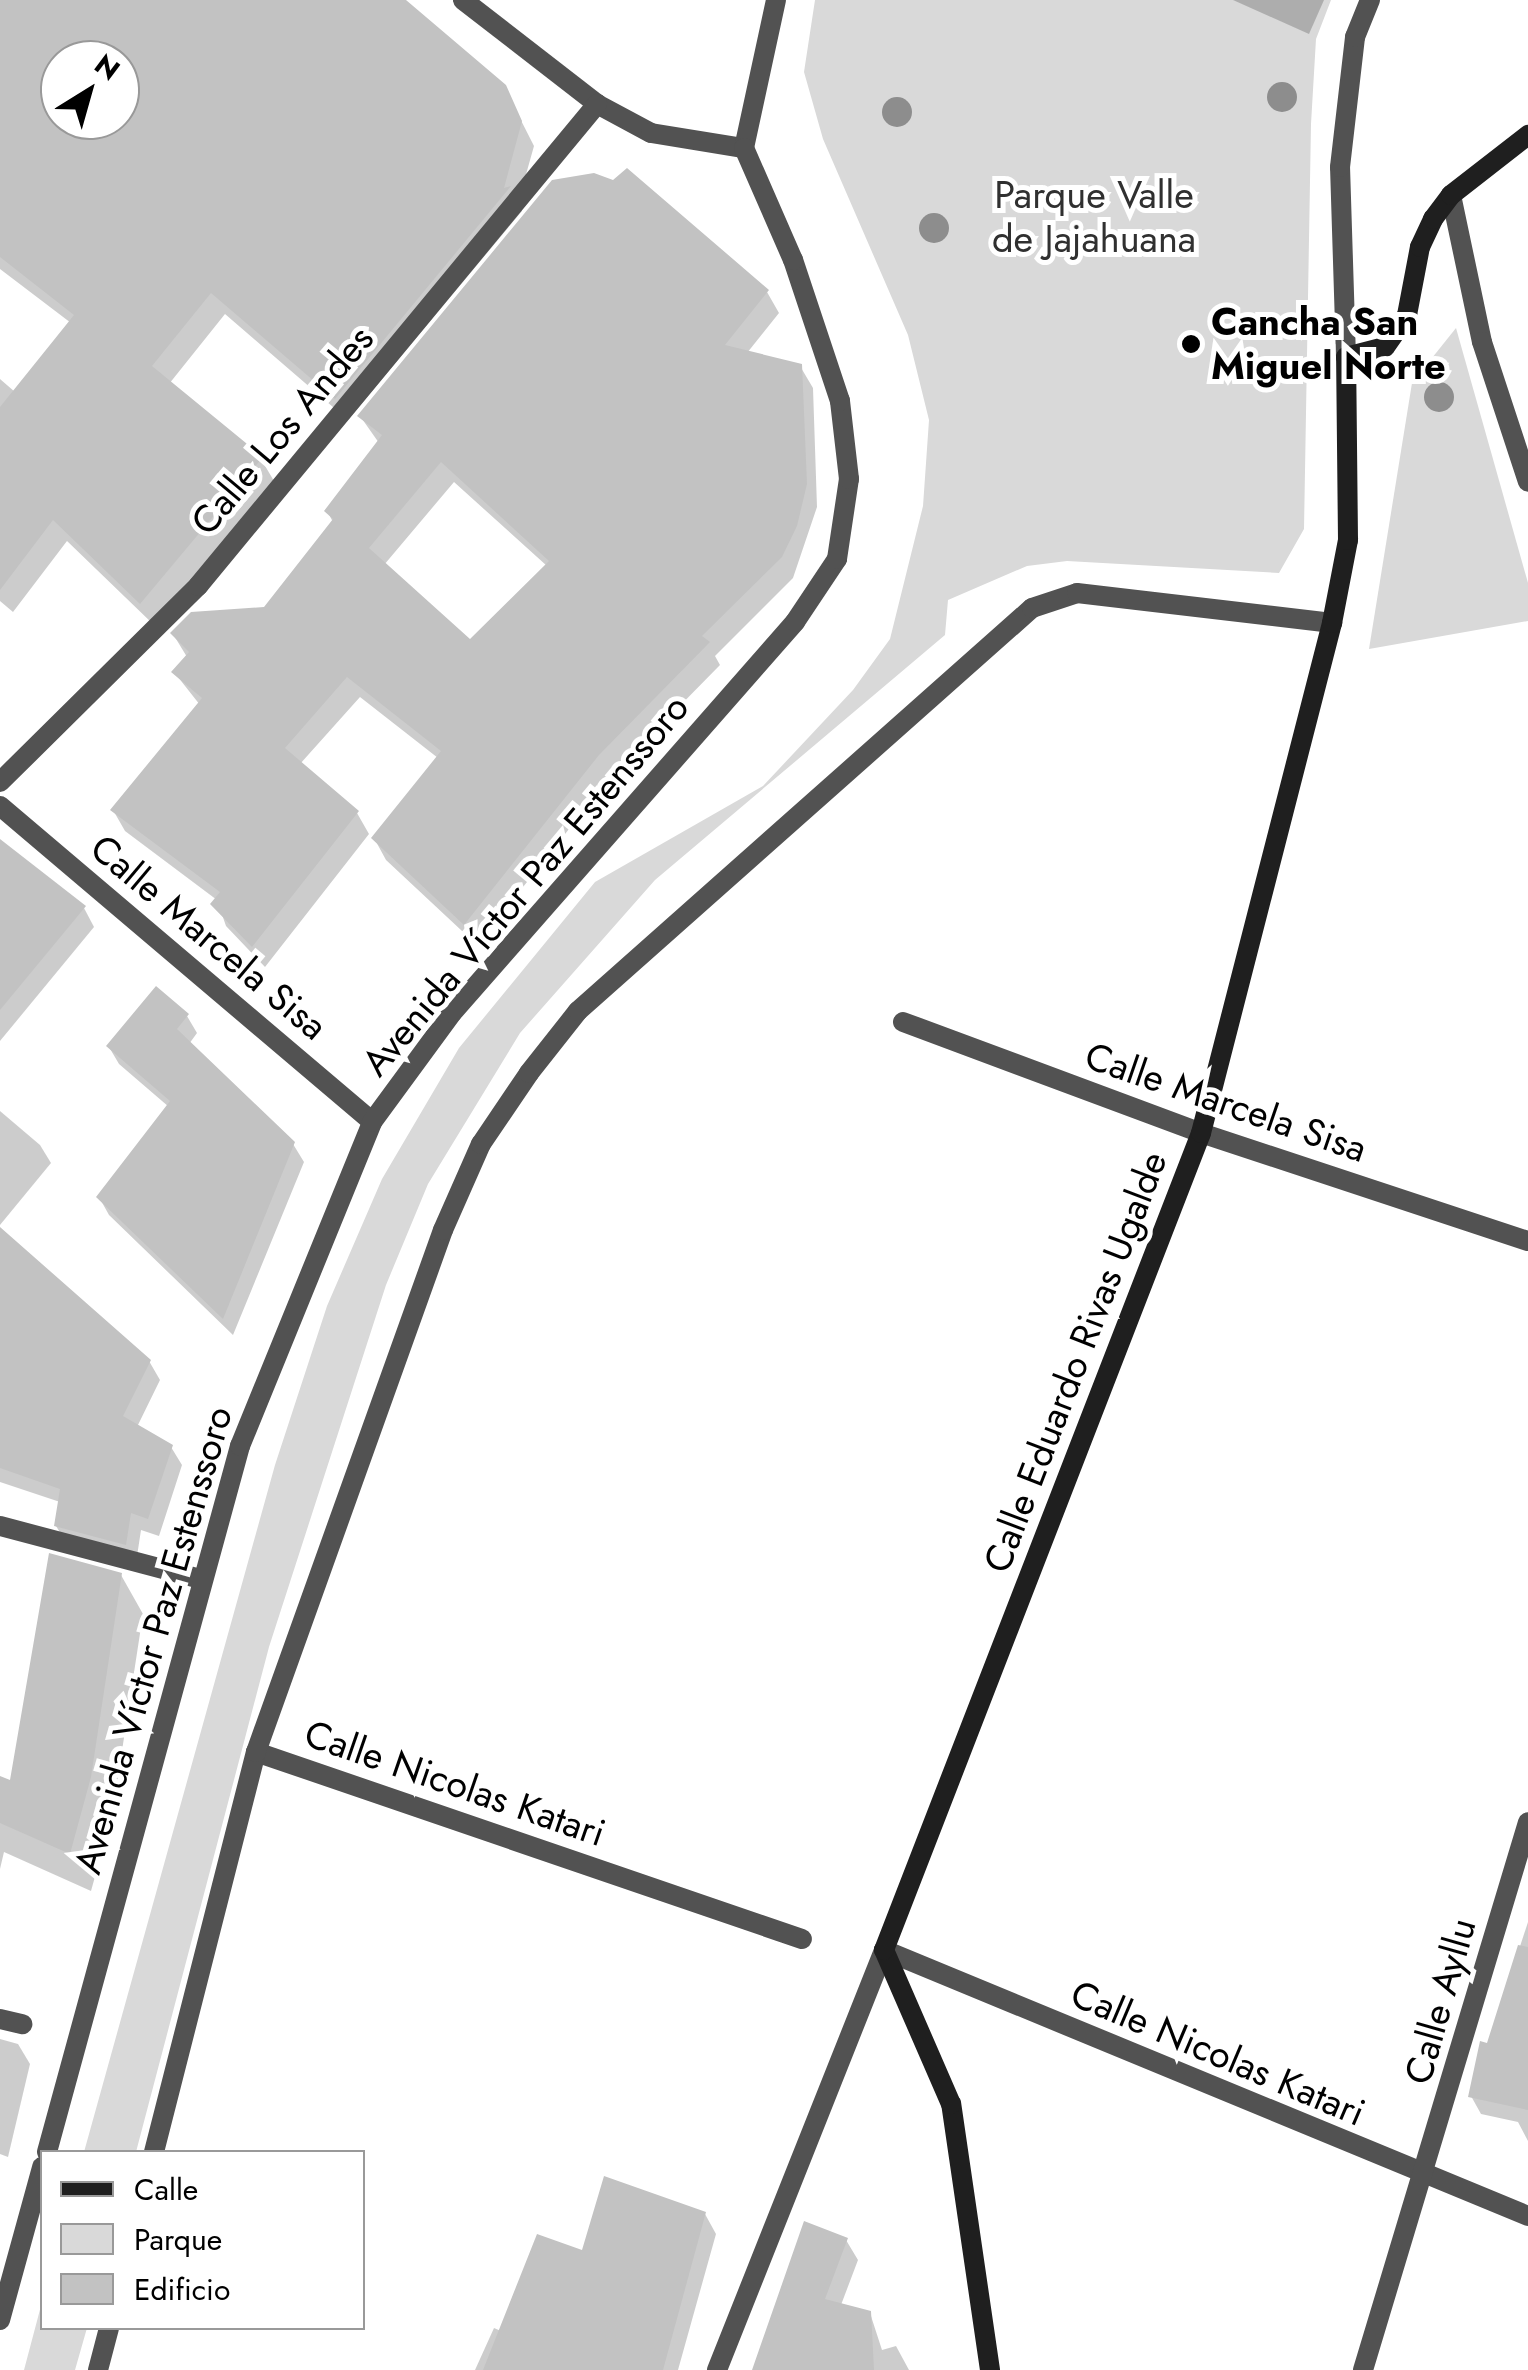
<!DOCTYPE html>
<html>
<head>
<meta charset="utf-8">
<style>
	body { margin:0 }
	#map { position:relative; width:1528px; height:2370px; overflow:hidden; background:#fff; font-family:Jost,sans-serif }
	div>[style] { position:absolute }
	.green>* { inset:0; background:#d9d9d9 }
	.shadow>* { inset:0; background:#0003 }
	.building>* { inset:0; background:#c2c2c2 }
	.lane>* { height:20px; margin:-10px; padding:0 10px; transform-origin:10px; border-radius:10px; background:#525252 }
	.street>* { height:20px; margin:-10px; padding:0 10px; transform-origin:10px; border-radius:10px; background:#525252 }
	.secondary>* { height:20px; margin:-10px; padding:0 10px; transform-origin:10px; border-radius:10px; background:#1f1f1f }
	.trees>* { width:30px; height:30px; margin:-15px; border-radius:50%; background:#8d8d8d }
	.dots>* { width:28px; height:28px; translate:-50% -50%; box-sizing:border-box; border:5px solid #fff; border-radius:50% }
	span { translate:-50% -50%; white-space:nowrap; text-align:center; line-height:1.15; -webkit-text-stroke:10px #fff; paint-order:stroke }
	.park-label { font-size:38px; color:#303030 }
	.poi-label { font-size:38px; color:#000; font-weight:700 }
	.left { translate:0 -50%; text-align:left }
	.street-label { font-size:38px; color:#000 }
	.legend { position:absolute; left:40px; top:2150px; width:325px; height:180px; box-sizing:border-box; background:#fff; border:2px solid #999; margin:0; padding:12px 18px; list-style:none; font-size:30px; color:#000 }
	.legend li { display:flex; align-items:center; gap:20px; height:50px }
	.legend b { width:50px; border:2px solid #999 }
	.north { position:absolute; left:40px; top:40px; width:100px; height:100px; box-sizing:border-box; background:#fff; border:2px solid #999; border-radius:50%; rotate:37deg; font-size:28px; font-weight:700; line-height:40px; text-align:center; color:#000 }
	.north::after { content:''; display:block; margin:auto; width:35px; height:45px; background:#000; clip-path:polygon(50% 0,100% 100%,50% 72%,0 100%) }
</style>
</head>
<body>
<div id="map">
	<div class="green">
		<i style="clip-path:polygon(815px 0,1331px 0,1316px 39px,1311px 124px,1304px 529px,1279px 573px,1067px 561px,1027px 566px,948px 600px,945px 635px,655px 880px,520px 1033px,428px 1184px,386px 1285px,269px 1647px,136px 2152px,84px 2152px,275px 1465px,327px 1306px,382px 1179px,459px 1048px,595px 882px,763px 786px,853px 690px,890px 639px,923px 506px,929px 420px,908px 335px,823px 139px,804px 72px)"></i>
		<i style="clip-path:polygon(1456px 328px,1528px 583px,1528px 621px,1369px 649px,1412px 383px)"></i>
		<i style="clip-path:polygon(42px 2302px,42px 2328px,87px 2328px,75px 2370px,24px 2370px)"></i>
	</div>
	<div class="shadow">
		<i style="clip-path:polygon(evenodd,0 0,403px 0,504px 87px,534px 146px,518px 203px,522px 211px,348px 420px,225px 314px,169px 384px,261px 459px,274px 481px,154px 625px,67px 541px,13px 612px,0 601px,0 379px,15px 392px,71px 323px,0 269px,0 0,60px 60px,120px 60px,120px 120px,60px 120px,60px 60px)"></i>
		<i style="clip-path:polygon(1233px 0,1324px 0,1309px 34px)"></i>
		<i style="clip-path:polygon(evenodd,767px 292px,779px 313px,747px 353px,800px 366px,813px 388px,817px 507px,793px 578px,715px 656px,720px 665px,611px 776px,477px 945px,386px 860px,374px 838px,438px 758px,360px 697px,300px 764px,357px 813px,369px 834px,265px 967px,226px 926px,217px 900px,125px 831px,113px 810px,200px 705px,174px 672px,187px 657px,173px 634px,265px 609px,333px 522px,327px 511px,379px 443px,360px 416px,767px 292px,454px 482px,547px 566px,471px 643px,384px 565px,454px 482px)"></i>
		<i style="clip-path:polygon(0 867px,84px 908px,94px 927px,0 1041px)"></i>
		<i style="clip-path:polygon(187px 1016px,197px 1033px,189px 1044px,293px 1144px,304px 1162px,233px 1335px,109px 1215px,99px 1197px,169px 1107px,119px 1064px,109px 1047px)"></i>
		<i style="clip-path:polygon(0 1111px,40px 1145px,51px 1163px,0 1225px)"></i>
		<i style="clip-path:polygon(0 1230px,149px 1361px,160px 1380px,137px 1427px,171px 1447px,182px 1465px,159px 1536px,141px 1530px,136px 1563px,67px 1544px,56px 1526px,60px 1502px,0 1482px)"></i>
		<i style="clip-path:polygon(121px 1575px,143px 1614px,112px 1816px,91px 1891px,4px 1852px,0 1869px,0 1779px,12px 1783px)"></i>
		<i style="clip-path:polygon(1528px 1922px,1528px 2141px,1518px 2122px,1481px 2114px,1471px 2096px)"></i>
		<i style="clip-path:polygon(0 2039px,18px 2044px,30px 2064px,8px 2157px,0 2154px)"></i>
		<i style="clip-path:polygon(705px 2214px,716px 2234px,678px 2370px,475px 2370px,494px 2328px,501px 2331px,584px 2253px)"></i>
		<i style="clip-path:polygon(846px 2240px,858px 2260px,841px 2305px,870px 2313px,882px 2350px,896px 2346px,909px 2370px,755px 2370px)"></i>
	</div>
	<div class="building">
		<i style="clip-path:polygon(evenodd,0 0,406px 0,506px 85px,522px 121px,504px 188px,511px 186px,335px 399px,211px 293px,152px 366px,263px 457px,140px 604px,53px 520px,0 590px,0 407px,74px 315px,0 257px,0 0,60px 60px,120px 60px,120px 120px,60px 120px,60px 60px)"></i>
		<i style="clip-path:polygon(evenodd,627px 168px,769px 290px,725px 345px,802px 364px,807px 484px,797px 526px,782px 557px,702px 636px,710px 642px,599px 755px,464px 925px,371px 838px,441px 751px,347px 677px,285px 748px,359px 811px,252px 947px,210px 904px,220px 892px,110px 810px,202px 698px,171px 672px,189px 652px,170px 633px,191px 612px,264px 607px,333px 519px,324px 511px,382px 435px,357px 416px,552px 180px,594px 173px,613px 180px,627px 168px,441px 462px,549px 561px,470px 639px,369px 548px,441px 462px)"></i>
		<i style="clip-path:polygon(0 839px,86px 906px,0 1010px)"></i>
		<i style="clip-path:polygon(156px 986px,189px 1014px,177px 1029px,295px 1142px,223px 1319px,96px 1197px,170px 1101px,106px 1046px)"></i>
		<i style="clip-path:polygon(0 1227px,151px 1360px,123px 1416px,173px 1445px,148px 1519px,131px 1513px,126px 1545px,54px 1526px,60px 1489px,0 1468px)"></i>
		<i style="clip-path:polygon(49px 1553px,122px 1573px,91px 1777px,70px 1854px,0 1823px,0 1776px,10px 1780px)"></i>
		<i style="clip-path:polygon(1518px 1945px,1528px 1947px,1528px 2110px,1468px 2097px,1480px 2041px,1487px 2043px)"></i>
		<i style="clip-path:polygon(604px 2176px,706px 2212px,663px 2370px,483px 2370px,537px 2234px,582px 2250px)"></i>
		<i style="clip-path:polygon(804px 2221px,848px 2238px,825px 2299px,871px 2311px,874px 2370px,752px 2370px)"></i>
	</div>
	<div class="lane">
		<i style="left:256px;top:1752px;width:577px;rotate:18.91deg"></i>
	</div>
	<div class="street">
		<i style="left:463px;top:0;width:170px;rotate:37.8deg"></i>
		<i style="left:597px;top:104px;width:61px;rotate:28.2deg"></i>
		<i style="left:651px;top:133px;width:94px;rotate:9.2deg"></i>
		<i style="left:744px;top:148px;width:151px;rotate:-77.8deg"></i>
		<i style="left:1451px;top:195px;width:150px;rotate:78.1deg"></i>
		<i style="left:1482px;top:342px;width:147px;rotate:71.8deg"></i>
		<i style="left:1346px;top:357px;width:190px;rotate:-91.8deg"></i>
		<i style="left:1340px;top:167px;width:131px;rotate:-83.4deg"></i>
		<i style="left:1355px;top:37px;width:40px;rotate:-68deg"></i>
		<i style="left:0;top:782px;width:279px;rotate:-44.7deg"></i>
		<i style="left:198px;top:586px;width:626px;rotate:-50.38deg"></i>
		<i style="left:0;top:806px;width:488px;rotate:40.3deg"></i>
		<i style="left:903px;top:1022px;width:318px;rotate:20.4deg"></i>
		<i style="left:1201px;top:1133px;width:344px;rotate:18.3deg"></i>
		<i style="left:0;top:1526px;width:207px;rotate:14.8deg"></i>
		<i style="left:0;top:2019px;width:23px;rotate:13deg"></i>
		<i style="left:47px;top:2152px;width:732px;rotate:-74.71deg"></i>
		<i style="left:240px;top:1446px;width:350px;rotate:-67.8deg"></i>
		<i style="left:372px;top:1122px;width:135px;rotate:-53.7deg"></i>
		<i style="left:452px;top:1013px;width:520px;rotate:-48.74deg"></i>
		<i style="left:795px;top:622px;width:76px;rotate:-56.3deg"></i>
		<i style="left:837px;top:559px;width:81px;rotate:-81.5deg"></i>
		<i style="left:849px;top:479px;width:79px;rotate:-96.6deg"></i>
		<i style="left:840px;top:401px;width:149px;rotate:-108.4deg"></i>
		<i style="left:793px;top:260px;width:122px;rotate:-113.6deg"></i>
		<i style="left:154px;top:2152px;width:413px;rotate:-75.7deg"></i>
		<i style="left:256px;top:1752px;width:554px;rotate:-70.29deg"></i>
		<i style="left:443px;top:1230px;width:94px;rotate:-66.2deg"></i>
		<i style="left:481px;top:1144px;width:86px;rotate:-55.9deg"></i>
		<i style="left:529px;top:1073px;width:79px;rotate:-51.7deg"></i>
		<i style="left:578px;top:1011px;width:607px;rotate:-41.59deg"></i>
		<i style="left:1032px;top:608px;width:47px;rotate:-18.4deg"></i>
		<i style="left:1077px;top:593px;width:257px;rotate:6.7deg"></i>
		<i style="left:0;top:2320px;width:159px;rotate:-74.6deg"></i>
		<i style="left:98px;top:2370px;width:43px;rotate:-75.3deg"></i>
		<i style="left:717px;top:2370px;width:452px;rotate:-68.3deg"></i>
		<i style="left:884px;top:1950px;width:697px;rotate:22.44deg"></i>
		<i style="left:1363px;top:2370px;width:572px;rotate:-73.24deg"></i>
	</div>
	<div class="secondary">
		<i style="left:990px;top:2370px;width:269px;rotate:-98.3deg"></i>
		<i style="left:951px;top:2104px;width:168px;rotate:-113.5deg"></i>
		<i style="left:884px;top:1950px;width:876px;rotate:-68.79deg"></i>
		<i style="left:1201px;top:1133px;width:527px;rotate:-75.59deg"></i>
		<i style="left:1332px;top:623px;width:85px;rotate:-79.1deg"></i>
		<i style="left:1348px;top:540px;width:183px;rotate:-90.6deg"></i>
		<i style="left:1346px;top:357px;width:40px;rotate:-14.4deg"></i>
		<i style="left:1385px;top:347px;width:39px;rotate:-55deg"></i>
		<i style="left:1407px;top:315px;width:69px;rotate:-79.2deg"></i>
		<i style="left:1420px;top:247px;width:31px;rotate:-65deg"></i>
		<i style="left:1433px;top:219px;width:30px;rotate:-53deg"></i>
		<i style="left:1451px;top:195px;width:98px;rotate:-37.9deg"></i>
	</div>
	<div class="trees">
		<i style="left:1282px;top:97px"></i>
		<i style="left:897px;top:112px"></i>
		<i style="left:934px;top:228px"></i>
		<i style="left:1439px;top:397px"></i>
	</div>
	<div class="dots">
		<i style="left:1191px;top:344px;background:#000"></i>
	</div>
	<div class="park-label">
		<span style="left:1094px;top:217px">Parque Valle<br>de Jajahuana</span>
	</div>
	<div class="poi-label">
		<span class="left" style="left:1211px;top:344px">Cancha San<br>Miguel Norte</span>
	</div>
	<div class="street-label">
		<span style="left:282px;top:430px;rotate:-50deg">Calle Los Andes</span>
		<span style="left:525px;top:885px;rotate:-50deg">Avenida Víctor Paz Estenssoro</span>
		<span style="left:209px;top:937px;rotate:40deg">Calle Marcela Sisa</span>
		<span style="left:1226px;top:1102px;rotate:19deg">Calle Marcela Sisa</span>
		<span style="left:1075px;top:1362px;rotate:-69deg">Calle Eduardo Rivas Ugalde</span>
		<span style="left:153px;top:1640px;rotate:-74deg">Avenida Víctor Paz Estenssoro</span>
		<span style="left:455px;top:1783px;rotate:19deg">Calle Nicolas Katari</span>
		<span style="left:1440px;top:2001px;rotate:-74deg">Calle Ayllu</span>
		<span style="left:1218px;top:2053px;rotate:23deg">Calle Nicolas Katari</span>
	</div>
	<ul class="legend">
	<li><b style="height:12px;background:#1f1f1f"></b>Calle</li>
	<li><b style="height:28px;background:#d9d9d9"></b>Parque</li>
	<li><b style="height:28px;background:#c2c2c2"></b>Edificio</li>
	</ul>
	<div class="north">N</div>
</div>
</body>
</html>
